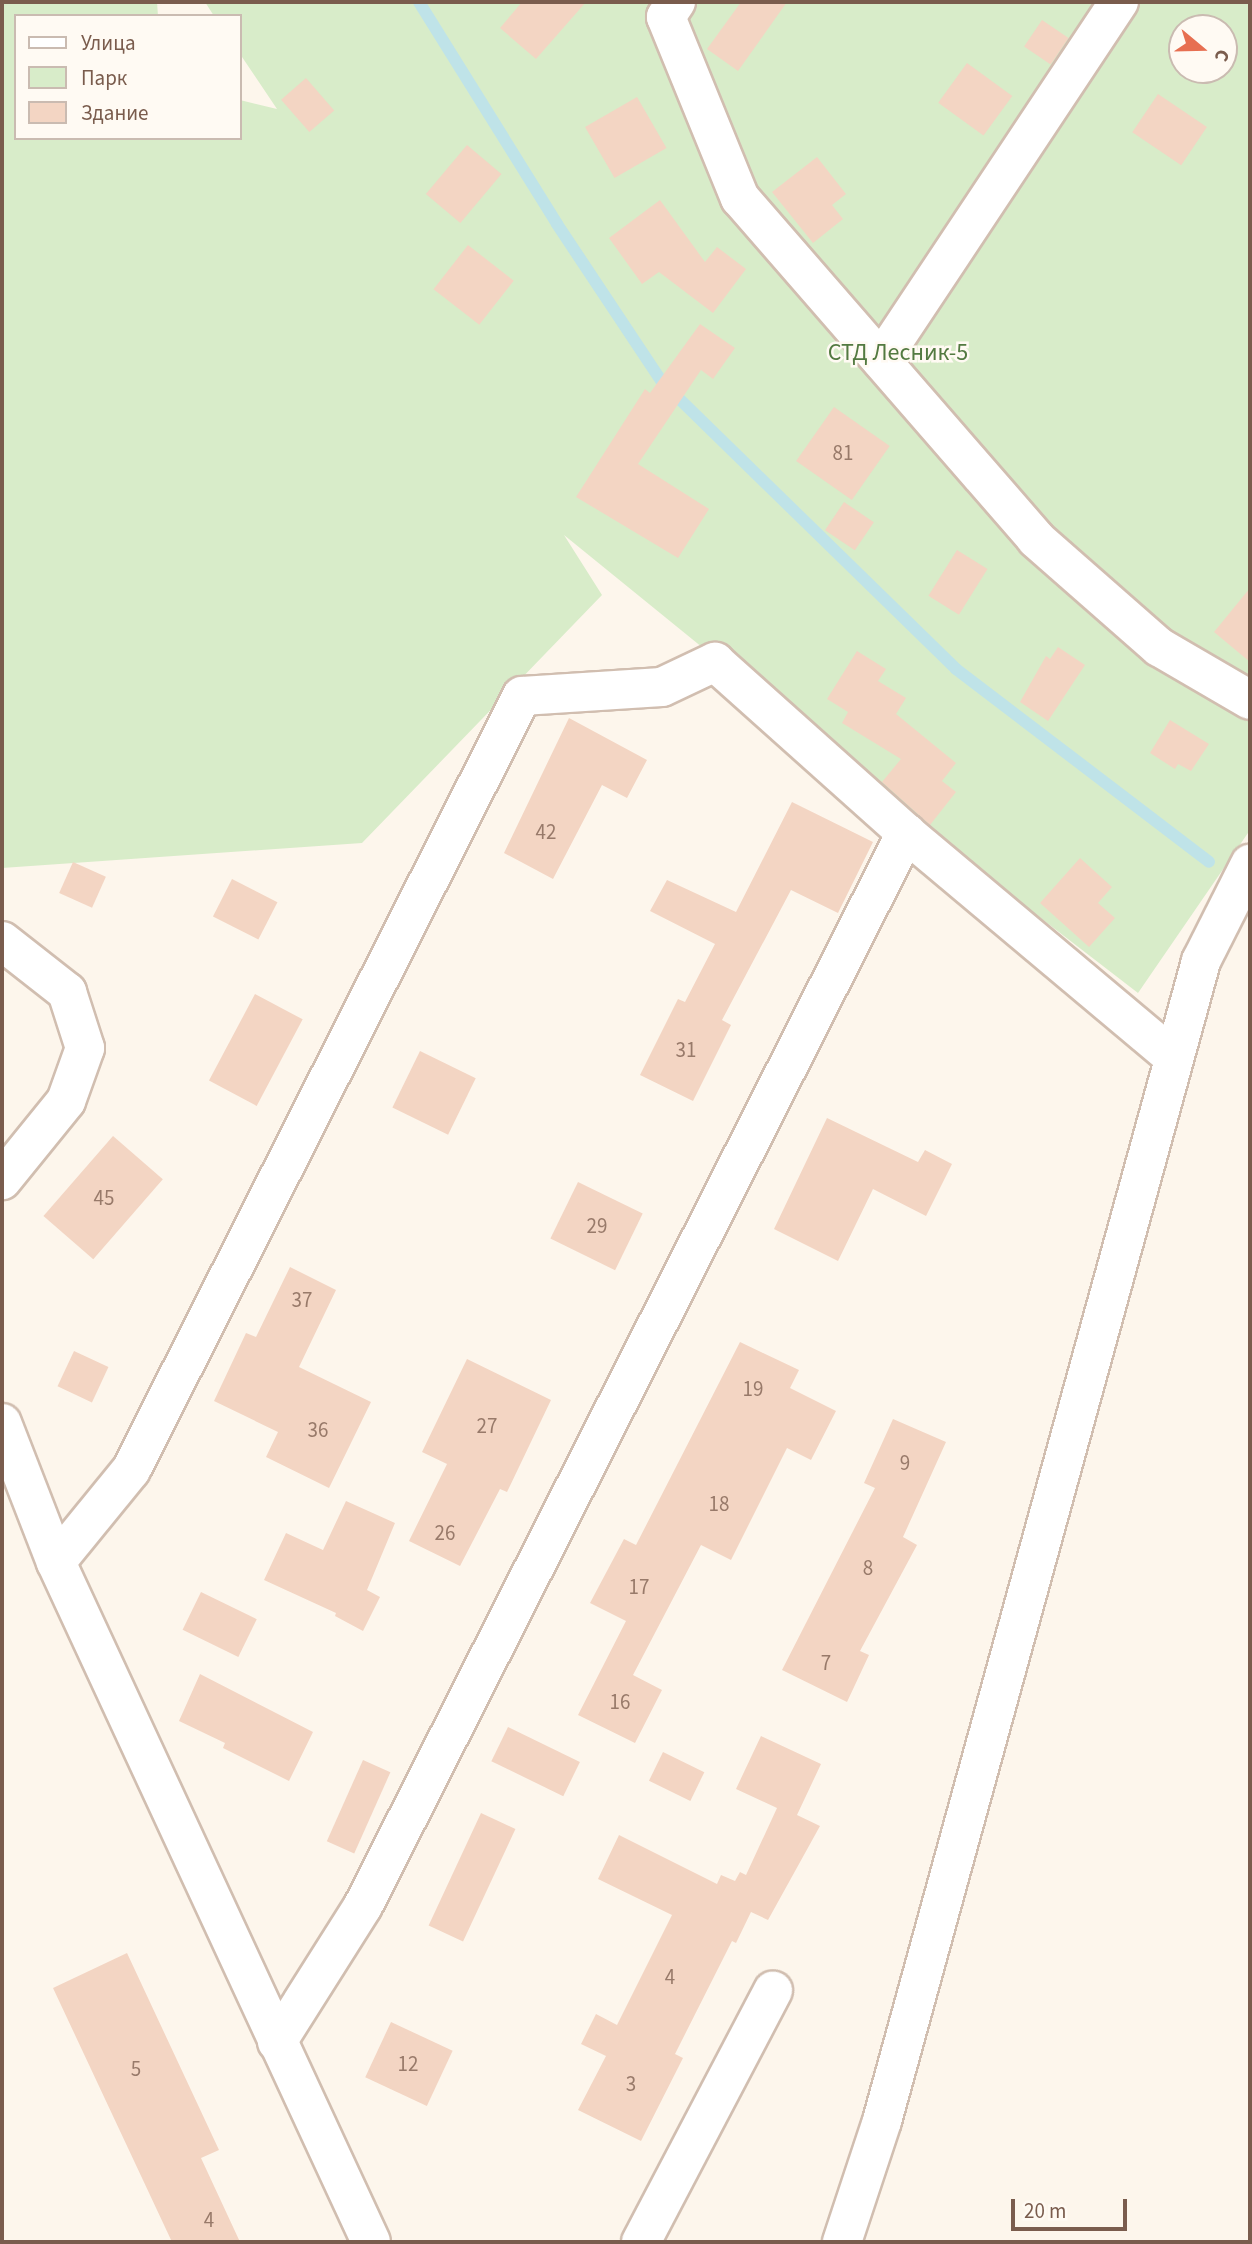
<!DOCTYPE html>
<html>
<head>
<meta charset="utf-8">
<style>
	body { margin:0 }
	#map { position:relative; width:1252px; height:2244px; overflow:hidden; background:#fdf6ec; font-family:"Source Sans 3",sans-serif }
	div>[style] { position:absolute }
	.green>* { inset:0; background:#d8ecc9 }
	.stream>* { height:12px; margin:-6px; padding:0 6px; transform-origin:6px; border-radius:6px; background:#bfe3e8 }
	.building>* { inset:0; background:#f3d5c3; transform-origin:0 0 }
	.roads { filter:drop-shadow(2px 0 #d1beb0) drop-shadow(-2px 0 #d1beb0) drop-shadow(0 2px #d1beb0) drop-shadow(0 -2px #d1beb0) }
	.minor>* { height:38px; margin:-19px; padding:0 19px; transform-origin:19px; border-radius:19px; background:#fff }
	span { translate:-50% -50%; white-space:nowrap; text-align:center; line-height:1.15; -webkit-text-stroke:5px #fffaf3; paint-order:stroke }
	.number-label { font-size:21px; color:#987a6a }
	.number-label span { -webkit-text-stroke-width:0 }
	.park-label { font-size:24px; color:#537a41 }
	.frame { position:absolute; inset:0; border:4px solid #7a5c4d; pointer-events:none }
	.legend { position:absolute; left:14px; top:14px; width:228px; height:126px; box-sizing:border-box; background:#fffaf3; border:2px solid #cabbb1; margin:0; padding:9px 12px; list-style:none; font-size:21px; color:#7a5c4d }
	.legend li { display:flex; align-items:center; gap:14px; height:35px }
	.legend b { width:35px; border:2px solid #cabbb1 }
	.north { position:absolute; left:1168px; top:14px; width:70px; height:70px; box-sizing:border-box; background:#fffaf3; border:2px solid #cabbb1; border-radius:50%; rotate:109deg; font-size:19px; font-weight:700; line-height:28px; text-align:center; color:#7a5c4d }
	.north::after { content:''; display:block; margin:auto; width:24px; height:32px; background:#e76f51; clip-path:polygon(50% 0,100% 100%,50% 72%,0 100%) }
	.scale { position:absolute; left:1011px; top:2199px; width:116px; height:32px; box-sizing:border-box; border:4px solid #7a5c4d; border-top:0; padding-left:9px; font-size:21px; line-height:24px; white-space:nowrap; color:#7a5c4d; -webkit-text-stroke:5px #fffaf3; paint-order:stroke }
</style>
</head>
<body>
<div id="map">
	<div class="green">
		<i style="clip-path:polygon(evenodd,2px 2px,157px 2px,158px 16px,16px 16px,16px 138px,240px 138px,240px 100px,277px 109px,240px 54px,240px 16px,214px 16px,205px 2px,1250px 2px,1250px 830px,1138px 993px,938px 839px,564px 535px,602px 595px,362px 843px,2px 868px,2px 2px,1182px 28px,1224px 28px,1224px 70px,1182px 70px,1182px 28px)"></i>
	</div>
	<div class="stream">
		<i style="left:419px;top:2px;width:261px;rotate:58.1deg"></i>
		<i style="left:557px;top:224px;width:190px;rotate:56.4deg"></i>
		<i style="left:662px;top:382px;width:411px;rotate:44.3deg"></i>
		<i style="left:956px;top:669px;width:318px;rotate:37.3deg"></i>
	</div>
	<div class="building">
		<i style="clip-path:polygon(522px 2px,586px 2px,536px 59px,500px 28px)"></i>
		<i style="clip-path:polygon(741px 2px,787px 2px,738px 71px,707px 49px)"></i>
		<i style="left:1042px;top:20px;width:32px;height:32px;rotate:34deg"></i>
		<i style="left:967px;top:63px;width:56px;height:49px;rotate:36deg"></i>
		<i style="left:306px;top:78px;width:43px;height:33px;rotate:49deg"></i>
		<i style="left:1158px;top:94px;width:59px;height:46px;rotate:34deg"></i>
		<i style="left:637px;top:97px;width:59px;height:60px;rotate:60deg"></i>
		<i style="left:467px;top:145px;width:45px;height:64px;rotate:40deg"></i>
		<i style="clip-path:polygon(817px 157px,846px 194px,832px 205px,843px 219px,813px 243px,772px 192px)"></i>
		<i style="clip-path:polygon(660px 200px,705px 262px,717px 247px,746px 269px,713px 313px,659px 272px,642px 284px,609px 238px)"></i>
		<i style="left:468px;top:245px;width:58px;height:56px;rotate:38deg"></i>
		<i style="clip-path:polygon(700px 324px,735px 348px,713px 379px,701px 370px,638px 464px,709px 509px,678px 558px,576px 497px,645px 389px,650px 393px)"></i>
		<i style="left:834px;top:407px;width:68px;height:66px;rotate:35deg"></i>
		<i style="left:844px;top:502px;width:36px;height:34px;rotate:34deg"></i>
		<i style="left:957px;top:550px;width:36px;height:54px;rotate:32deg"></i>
		<i style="clip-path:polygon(1250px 588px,1250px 662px,1214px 632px)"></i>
		<i style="clip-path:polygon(1058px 647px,1085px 665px,1048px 721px,1020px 702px,1046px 656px,1050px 659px)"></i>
		<i style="clip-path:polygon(857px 651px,886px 669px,878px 681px,906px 698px,896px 714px,956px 763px,942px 781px,956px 792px,930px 825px,882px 782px,901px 759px,842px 723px,848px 712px,827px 699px)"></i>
		<i style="clip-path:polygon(569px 718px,647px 760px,627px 798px,602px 785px,553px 879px,504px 853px)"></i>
		<i style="clip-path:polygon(1170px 720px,1209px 744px,1191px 771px,1178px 764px,1175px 769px,1150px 753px)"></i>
		<i style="clip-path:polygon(792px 802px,873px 842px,838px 913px,791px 890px,722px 1020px,731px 1025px,693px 1101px,640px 1075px,678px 999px,685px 1002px,715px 944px,650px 911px,667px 880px,736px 912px)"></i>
		<i style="clip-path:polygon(1080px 858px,1112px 887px,1098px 903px,1115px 918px,1089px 947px,1040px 903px)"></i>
		<i style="left:73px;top:862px;width:36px;height:34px;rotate:24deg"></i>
		<i style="left:232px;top:879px;width:51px;height:42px;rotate:27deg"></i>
		<i style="left:255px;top:994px;width:54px;height:98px;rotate:28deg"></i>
		<i style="left:420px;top:1051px;width:62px;height:63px;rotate:26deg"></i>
		<i style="clip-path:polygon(827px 1118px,918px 1162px,925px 1150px,952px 1164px,926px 1216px,873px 1189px,838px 1261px,774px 1229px)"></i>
		<i style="left:113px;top:1136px;width:66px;height:106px;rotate:41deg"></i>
		<i style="left:578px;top:1182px;width:72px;height:63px;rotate:26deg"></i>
		<i style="clip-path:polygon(290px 1267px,336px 1290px,299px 1367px,371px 1402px,329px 1488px,266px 1457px,278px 1432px,214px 1401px,246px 1333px,256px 1337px)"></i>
		<i style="clip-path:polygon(740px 1342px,799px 1370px,790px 1388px,836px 1411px,811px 1460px,787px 1448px,731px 1560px,701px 1545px,633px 1675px,662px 1690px,635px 1743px,578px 1715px,626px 1621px,590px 1603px,624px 1539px,636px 1545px)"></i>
		<i style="left:74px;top:1351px;width:38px;height:39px;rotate:25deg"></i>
		<i style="clip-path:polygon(467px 1359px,551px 1400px,507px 1492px,500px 1489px,460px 1566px,409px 1541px,447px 1464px,422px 1452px)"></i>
		<i style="clip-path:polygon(893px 1419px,946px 1442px,903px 1537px,917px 1545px,860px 1651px,869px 1655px,847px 1702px,782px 1670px,875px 1488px,864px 1483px)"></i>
		<i style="clip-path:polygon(346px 1501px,395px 1523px,367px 1590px,380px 1597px,363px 1631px,335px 1616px,336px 1613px,264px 1580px,286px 1533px,323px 1550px)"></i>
		<i style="left:201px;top:1592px;width:62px;height:42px;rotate:26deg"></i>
		<i style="clip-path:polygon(200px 1674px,313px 1732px,289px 1781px,223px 1748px,225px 1743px,179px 1721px)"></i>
		<i style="left:508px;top:1727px;width:80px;height:38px;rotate:26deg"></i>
		<i style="clip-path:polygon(761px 1736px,821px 1764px,797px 1815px,820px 1826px,768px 1920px,751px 1912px,736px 1943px,732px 1941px,675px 2054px,683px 2058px,641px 2141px,578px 2110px,606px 2056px,581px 2044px,596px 2014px,617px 2025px,672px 1915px,598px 1879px,619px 1835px,717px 1884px,721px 1875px,735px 1881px,740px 1872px,746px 1875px,777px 1808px,736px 1789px)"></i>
		<i style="left:663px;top:1752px;width:46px;height:32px;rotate:26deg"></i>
		<i style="left:363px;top:1760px;width:30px;height:89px;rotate:24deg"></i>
		<i style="left:481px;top:1813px;width:38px;height:124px;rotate:25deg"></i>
		<i style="clip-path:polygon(127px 1953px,219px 2150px,201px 2158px,240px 2242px,172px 2242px,53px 1988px)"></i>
		<i style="left:391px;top:2022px;width:68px;height:61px;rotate:25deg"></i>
	</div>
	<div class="roads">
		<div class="minor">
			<i style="left:676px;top:2px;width:18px;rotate:124deg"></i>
			<i style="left:666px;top:17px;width:196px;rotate:67.8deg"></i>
			<i style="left:740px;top:198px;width:452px;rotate:49deg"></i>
			<i style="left:1036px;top:539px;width:164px;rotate:41.3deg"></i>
			<i style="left:1159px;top:647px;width:105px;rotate:30.2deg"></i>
			<i style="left:881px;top:360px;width:430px;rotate:-56.4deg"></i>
			<i style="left:2px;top:941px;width:83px;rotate:38.1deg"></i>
			<i style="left:67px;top:992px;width:59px;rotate:72.2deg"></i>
			<i style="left:85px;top:1048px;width:56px;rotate:109.7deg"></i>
			<i style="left:66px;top:1101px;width:102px;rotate:129deg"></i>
			<i style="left:2px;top:1423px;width:149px;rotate:68.8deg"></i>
			<i style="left:56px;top:1562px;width:749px;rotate:65.14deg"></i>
			<i style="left:56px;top:1562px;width:119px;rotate:-50.8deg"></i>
			<i style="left:131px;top:1470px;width:867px;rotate:-63.2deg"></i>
			<i style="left:522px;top:696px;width:140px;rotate:-3.7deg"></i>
			<i style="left:662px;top:687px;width:59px;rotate:-25.3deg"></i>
			<i style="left:715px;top:662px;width:256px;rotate:41.8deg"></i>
			<i style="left:906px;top:833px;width:349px;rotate:40deg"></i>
			<i style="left:277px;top:2042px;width:161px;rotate:-57.7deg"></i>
			<i style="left:363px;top:1906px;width:1203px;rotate:-63.16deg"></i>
			<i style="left:641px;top:2242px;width:284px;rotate:-62.3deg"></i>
			<i style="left:842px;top:2242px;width:127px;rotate:-71.7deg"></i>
			<i style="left:882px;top:2121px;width:1203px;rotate:-74.62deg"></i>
			<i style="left:1201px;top:961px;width:109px;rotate:-63.2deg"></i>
		</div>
	</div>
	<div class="number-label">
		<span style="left:843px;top:453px">81</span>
		<span style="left:546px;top:832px">42</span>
		<span style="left:686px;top:1050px">31</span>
		<span style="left:104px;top:1198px">45</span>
		<span style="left:597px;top:1226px">29</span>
		<span style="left:302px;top:1300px">37</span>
		<span style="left:753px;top:1389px">19</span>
		<span style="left:487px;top:1426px">27</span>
		<span style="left:318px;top:1430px">36</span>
		<span style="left:905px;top:1463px">9</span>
		<span style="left:719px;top:1504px">18</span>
		<span style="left:445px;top:1533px">26</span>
		<span style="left:868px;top:1568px">8</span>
		<span style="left:639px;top:1587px">17</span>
		<span style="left:826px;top:1663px">7</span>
		<span style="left:620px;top:1702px">16</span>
		<span style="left:670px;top:1977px">4</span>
		<span style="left:408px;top:2064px">12</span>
		<span style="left:136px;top:2069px">5</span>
		<span style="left:631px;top:2084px">3</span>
		<span style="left:209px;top:2220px">4</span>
	</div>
	<div class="park-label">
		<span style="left:898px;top:353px">СТД Лесник-5</span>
	</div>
	<div class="frame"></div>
	<ul class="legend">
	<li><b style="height:9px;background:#fff"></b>Улица</li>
	<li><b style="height:19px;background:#d8ecc9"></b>Парк</li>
	<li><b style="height:19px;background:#f3d5c3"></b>Здание</li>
	</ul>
	<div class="north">С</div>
	<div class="scale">20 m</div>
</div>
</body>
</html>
